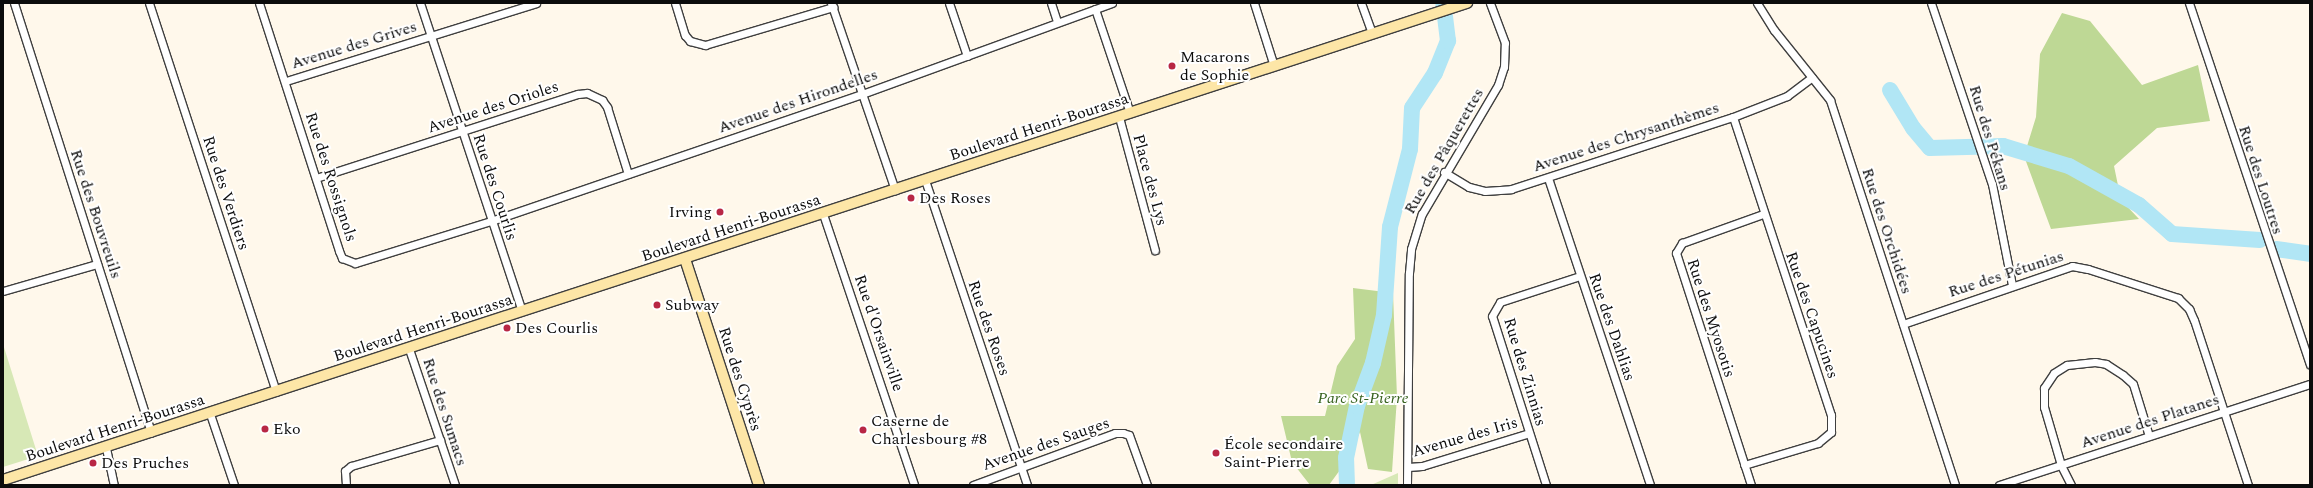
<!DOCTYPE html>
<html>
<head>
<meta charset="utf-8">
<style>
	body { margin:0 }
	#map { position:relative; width:2313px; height:488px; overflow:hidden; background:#fff8eb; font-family:Spectral,serif }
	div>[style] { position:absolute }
	.green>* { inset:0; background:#d7e8b6 }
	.forest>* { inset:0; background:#bed895 }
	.river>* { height:16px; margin:-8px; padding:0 8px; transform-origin:8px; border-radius:8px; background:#b1e6f5 }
	.roads { filter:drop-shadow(1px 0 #3f3f3f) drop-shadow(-1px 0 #3f3f3f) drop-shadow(0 1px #3f3f3f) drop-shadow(0 -1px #3f3f3f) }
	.street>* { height:7px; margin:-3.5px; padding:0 3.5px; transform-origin:3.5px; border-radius:3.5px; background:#fff }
	.secondary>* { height:10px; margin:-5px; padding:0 5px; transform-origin:5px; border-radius:5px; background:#fde6a7 }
	.dots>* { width:11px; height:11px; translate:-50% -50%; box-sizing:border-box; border:2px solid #fff; border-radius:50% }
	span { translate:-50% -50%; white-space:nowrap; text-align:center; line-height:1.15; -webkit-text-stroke:4px #fff; paint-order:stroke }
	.street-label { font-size:16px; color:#0c0c0c }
	.poi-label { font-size:16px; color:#0c0c0c }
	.left { translate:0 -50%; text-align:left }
	.right { translate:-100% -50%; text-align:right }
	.park-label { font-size:16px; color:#37621e; font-style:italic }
	.frame { position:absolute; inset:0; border:4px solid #0c0c0c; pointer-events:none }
</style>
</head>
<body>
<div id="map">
	<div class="green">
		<i style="clip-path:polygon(3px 344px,38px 456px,3px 467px)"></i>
		<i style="clip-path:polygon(1398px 473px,1398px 485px,1371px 485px)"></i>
	</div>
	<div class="forest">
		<i style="clip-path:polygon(2062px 13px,2090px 21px,2142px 85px,2198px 65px,2210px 121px,2157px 128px,2114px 166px,2121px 200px,2139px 219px,2051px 229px,2024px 156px,2036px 117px,2040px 54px)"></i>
		<i style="clip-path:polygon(1353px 288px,1393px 293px,1397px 397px,1392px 472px,1368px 469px,1360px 432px,1348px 459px,1329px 485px,1310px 485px,1292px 462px,1281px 416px,1325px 416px,1337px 366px,1355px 339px)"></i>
	</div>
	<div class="river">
		<i style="left:1890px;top:90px;width:44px;rotate:58.8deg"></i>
		<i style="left:1913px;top:128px;width:26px;rotate:50deg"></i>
		<i style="left:1930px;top:148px;width:73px;rotate:-1.6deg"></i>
		<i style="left:2003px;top:146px;width:69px;rotate:16.9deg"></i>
		<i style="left:2069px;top:166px;width:80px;rotate:29.1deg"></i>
		<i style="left:2139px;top:205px;width:44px;rotate:41.3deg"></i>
		<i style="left:2172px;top:234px;width:88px;rotate:3.9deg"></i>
		<i style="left:2276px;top:249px;width:34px;rotate:8deg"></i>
		<i style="left:1347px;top:485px;width:27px;rotate:-92deg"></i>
		<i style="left:1346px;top:458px;width:53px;rotate:-78.1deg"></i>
		<i style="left:1357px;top:406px;width:46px;rotate:-69.6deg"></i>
		<i style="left:1373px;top:363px;width:49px;rotate:-77.1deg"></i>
		<i style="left:1384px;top:315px;width:88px;rotate:-86.1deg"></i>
		<i style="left:1390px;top:227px;width:81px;rotate:-75.6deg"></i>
		<i style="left:1410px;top:149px;width:41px;rotate:-87.2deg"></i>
		<i style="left:1412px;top:108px;width:42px;rotate:-56.7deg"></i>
		<i style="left:1435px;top:73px;width:35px;rotate:-68deg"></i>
		<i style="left:1448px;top:41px;width:38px;rotate:-97deg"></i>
	</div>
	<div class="roads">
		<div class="street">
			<i style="left:14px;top:3px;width:451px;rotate:72.3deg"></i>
			<i style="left:149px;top:3px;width:409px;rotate:71.9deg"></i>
			<i style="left:259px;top:3px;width:261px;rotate:72.1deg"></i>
			<i style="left:339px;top:251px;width:8px;rotate:67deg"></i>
			<i style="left:342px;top:258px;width:14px;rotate:21deg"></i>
			<i style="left:355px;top:263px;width:142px;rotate:-17.2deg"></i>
			<i style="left:491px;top:221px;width:392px;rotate:-18.9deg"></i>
			<i style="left:862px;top:94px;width:266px;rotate:-20deg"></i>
			<i style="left:420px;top:3px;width:324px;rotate:71.7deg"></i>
			<i style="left:675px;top:3px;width:34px;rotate:73deg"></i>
			<i style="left:685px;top:35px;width:8px;rotate:50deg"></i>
			<i style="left:690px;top:41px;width:16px;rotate:15deg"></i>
			<i style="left:705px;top:45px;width:134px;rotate:-16.5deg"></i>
			<i style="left:831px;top:3px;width:198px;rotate:71.1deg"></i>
			<i style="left:949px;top:3px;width:56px;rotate:71.2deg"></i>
			<i style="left:1051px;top:3px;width:20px;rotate:72deg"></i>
			<i style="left:1254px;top:3px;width:66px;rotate:72.4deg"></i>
			<i style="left:1361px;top:3px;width:33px;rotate:70deg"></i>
			<i style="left:1757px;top:3px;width:32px;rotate:58deg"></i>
			<i style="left:1774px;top:30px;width:90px;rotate:51.3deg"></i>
			<i style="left:1830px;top:100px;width:405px;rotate:72deg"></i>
			<i style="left:1931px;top:3px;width:191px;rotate:71.4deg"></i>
			<i style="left:1992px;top:184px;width:103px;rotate:78.8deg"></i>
			<i style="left:2189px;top:3px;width:381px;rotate:71.5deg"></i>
			<i style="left:1095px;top:9px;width:110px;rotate:71.4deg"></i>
			<i style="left:286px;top:81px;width:262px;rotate:-17.3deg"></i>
			<i style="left:1119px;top:117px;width:138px;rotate:74.9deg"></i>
			<i style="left:1733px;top:117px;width:314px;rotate:71.8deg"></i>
			<i style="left:1831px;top:415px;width:17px;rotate:90deg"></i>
			<i style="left:1831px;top:432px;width:17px;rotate:140deg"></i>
			<i style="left:1818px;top:443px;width:77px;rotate:163.4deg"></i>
			<i style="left:1444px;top:172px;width:29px;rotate:31deg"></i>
			<i style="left:1469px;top:187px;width:16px;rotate:14deg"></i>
			<i style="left:1485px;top:191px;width:26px;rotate:-4deg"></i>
			<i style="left:1511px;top:189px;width:233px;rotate:-18deg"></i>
			<i style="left:1733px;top:117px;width:58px;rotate:-21.3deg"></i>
			<i style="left:1787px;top:96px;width:31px;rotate:-37deg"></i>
			<i style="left:316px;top:178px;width:275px;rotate:-17.8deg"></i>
			<i style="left:578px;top:94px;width:9px;rotate:-6deg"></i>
			<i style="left:587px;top:93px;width:17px;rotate:25deg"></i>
			<i style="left:602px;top:100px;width:9px;rotate:54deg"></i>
			<i style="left:607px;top:107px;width:70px;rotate:72.6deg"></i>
			<i style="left:1548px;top:178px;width:324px;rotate:71.6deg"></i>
			<i style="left:925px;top:180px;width:322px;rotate:71.5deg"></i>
			<i style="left:823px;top:214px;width:286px;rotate:71.4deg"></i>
			<i style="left:3px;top:291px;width:98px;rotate:-16deg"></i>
			<i style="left:1903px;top:324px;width:179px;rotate:-18.9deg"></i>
			<i style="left:2072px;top:266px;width:16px;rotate:11deg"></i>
			<i style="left:2088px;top:269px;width:95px;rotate:17.9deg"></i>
			<i style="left:2178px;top:298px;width:16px;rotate:45deg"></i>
			<i style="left:2189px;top:309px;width:12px;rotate:66deg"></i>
			<i style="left:2194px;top:320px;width:174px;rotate:71.9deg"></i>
			<i style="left:409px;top:349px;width:144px;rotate:71.3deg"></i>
			<i style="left:210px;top:414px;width:75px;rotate:71.3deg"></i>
			<i style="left:106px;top:448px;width:38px;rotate:78deg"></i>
			<i style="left:1408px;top:467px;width:14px;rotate:-4deg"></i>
			<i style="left:1422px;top:466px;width:112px;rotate:-17.1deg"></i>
			<i style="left:346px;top:485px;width:14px;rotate:-94deg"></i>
			<i style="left:345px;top:471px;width:8px;rotate:-40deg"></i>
			<i style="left:351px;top:466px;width:93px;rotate:-16.3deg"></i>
			<i style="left:973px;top:485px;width:151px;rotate:-20.1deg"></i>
			<i style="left:1115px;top:433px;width:8px"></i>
			<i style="left:1123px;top:433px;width:6px;rotate:18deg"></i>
			<i style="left:1129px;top:435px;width:53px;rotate:70.2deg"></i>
			<i style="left:1407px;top:485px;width:212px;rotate:-89.5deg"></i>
			<i style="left:1409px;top:273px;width:24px;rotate:-85deg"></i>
			<i style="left:1411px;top:249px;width:37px;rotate:-73deg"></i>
			<i style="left:1422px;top:214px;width:150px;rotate:-59.5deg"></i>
			<i style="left:1498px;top:85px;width:19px;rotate:-72deg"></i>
			<i style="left:1504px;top:67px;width:24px;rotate:-88deg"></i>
			<i style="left:1505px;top:43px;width:43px;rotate:-110.6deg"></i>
			<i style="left:1546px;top:485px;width:177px;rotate:-107.7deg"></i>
			<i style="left:1492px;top:316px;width:16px;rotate:-60deg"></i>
			<i style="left:1500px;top:302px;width:84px;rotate:-18deg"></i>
			<i style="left:1751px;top:485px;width:244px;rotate:-107.9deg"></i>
			<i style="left:1676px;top:253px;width:12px;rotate:-59deg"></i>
			<i style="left:1682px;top:243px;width:86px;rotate:-19.7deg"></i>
			<i style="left:1999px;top:485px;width:327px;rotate:-18deg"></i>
			<i style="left:2071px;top:485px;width:22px;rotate:-117deg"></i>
			<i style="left:2061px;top:465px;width:60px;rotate:-106.3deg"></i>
			<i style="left:2044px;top:407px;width:19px;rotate:-90deg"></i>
			<i style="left:2044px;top:388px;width:18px;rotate:-56deg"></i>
			<i style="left:2054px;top:373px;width:15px;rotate:-32deg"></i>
			<i style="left:2067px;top:365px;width:28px;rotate:-6deg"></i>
			<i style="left:2095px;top:362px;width:11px;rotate:10deg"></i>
			<i style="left:2106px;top:364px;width:20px;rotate:33deg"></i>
			<i style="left:2123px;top:375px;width:13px;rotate:42deg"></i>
			<i style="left:2133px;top:384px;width:54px;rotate:72.9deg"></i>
		</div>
		<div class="secondary">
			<i style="left:685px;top:259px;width:238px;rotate:71.9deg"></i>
			<i style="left:3px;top:480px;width:1540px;rotate:-18.05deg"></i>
		</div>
	</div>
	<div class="dots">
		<i style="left:1172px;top:66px;background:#b82745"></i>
		<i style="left:911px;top:198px;background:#b82745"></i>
		<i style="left:720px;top:212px;background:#b82745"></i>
		<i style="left:657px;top:305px;background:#b82745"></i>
		<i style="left:507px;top:328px;background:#b82745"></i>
		<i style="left:265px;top:429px;background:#b82745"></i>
		<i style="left:863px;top:430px;background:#b82745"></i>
		<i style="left:1216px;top:453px;background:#b82745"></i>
		<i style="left:93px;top:463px;background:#b82745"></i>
	</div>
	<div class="street-label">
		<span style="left:354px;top:45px;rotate:-17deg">Avenue des Grives</span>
		<span style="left:798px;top:101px;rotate:-19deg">Avenue des Hirondelles</span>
		<span style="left:493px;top:107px;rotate:-18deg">Avenue des Orioles</span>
		<span style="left:1039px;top:127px;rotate:-18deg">Boulevard Henri-Bourassa</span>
		<span style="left:1626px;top:137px;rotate:-18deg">Avenue des Chrysanthèmes</span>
		<span style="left:1990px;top:138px;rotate:73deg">Rue des Pékans</span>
		<span style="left:1444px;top:151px;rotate:-60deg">Rue des Pâquerettes</span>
		<span style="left:331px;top:177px;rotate:72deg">Rue des Rossignols</span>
		<span style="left:1150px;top:180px;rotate:75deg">Place des Lys</span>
		<span style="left:2261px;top:180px;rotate:72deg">Rue des Loutres</span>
		<span style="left:495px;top:187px;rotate:72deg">Rue des Courlis</span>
		<span style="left:226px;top:193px;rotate:72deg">Rue des Verdiers</span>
		<span style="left:96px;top:214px;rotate:72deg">Rue des Bouvreuils</span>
		<span style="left:731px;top:228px;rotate:-18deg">Boulevard Henri-Bourassa</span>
		<span style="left:1887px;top:231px;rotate:72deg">Rue des Orchidées</span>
		<span style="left:2006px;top:274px;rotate:-18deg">Rue des Pétunias</span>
		<span style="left:1812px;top:315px;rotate:71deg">Rue des Capucines</span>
		<span style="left:1711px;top:318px;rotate:72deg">Rue des Myosotis</span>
		<span style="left:1612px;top:327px;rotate:71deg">Rue des Dahlias</span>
		<span style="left:423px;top:328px;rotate:-18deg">Boulevard Henri-Bourassa</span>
		<span style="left:989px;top:328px;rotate:71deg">Rue des Roses</span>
		<span style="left:879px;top:333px;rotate:71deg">Rue d'Orsainville</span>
		<span style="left:1525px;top:372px;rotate:73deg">Rue des Zinnias</span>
		<span style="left:740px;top:379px;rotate:72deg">Rue des Cyprès</span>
		<span style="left:445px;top:412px;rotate:72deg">Rue des Sumacs</span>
		<span style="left:2150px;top:421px;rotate:-18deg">Avenue des Platanes</span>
		<span style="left:115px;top:428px;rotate:-18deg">Boulevard Henri-Bourassa</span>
		<span style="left:1465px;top:437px;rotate:-16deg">Avenue des Iris</span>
		<span style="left:1046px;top:444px;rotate:-19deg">Avenue des Sauges</span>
	</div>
	<div class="poi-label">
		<span class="left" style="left:1180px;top:66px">Macarons<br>de Sophie</span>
		<span class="left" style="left:919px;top:198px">Des Roses</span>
		<span class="right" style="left:712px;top:212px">Irving</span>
		<span class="left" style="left:665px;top:305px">Subway</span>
		<span class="left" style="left:515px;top:328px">Des Courlis</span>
		<span class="left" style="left:871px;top:430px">Caserne de<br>Charlesbourg #8</span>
		<span class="left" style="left:273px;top:429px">Eko</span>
		<span class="left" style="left:1224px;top:453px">École secondaire<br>Saint-Pierre</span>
		<span class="left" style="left:101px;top:463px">Des Pruches</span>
	</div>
	<div class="park-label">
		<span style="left:1363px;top:398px">Parc St-Pierre</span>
	</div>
	<div class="frame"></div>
</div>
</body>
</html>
